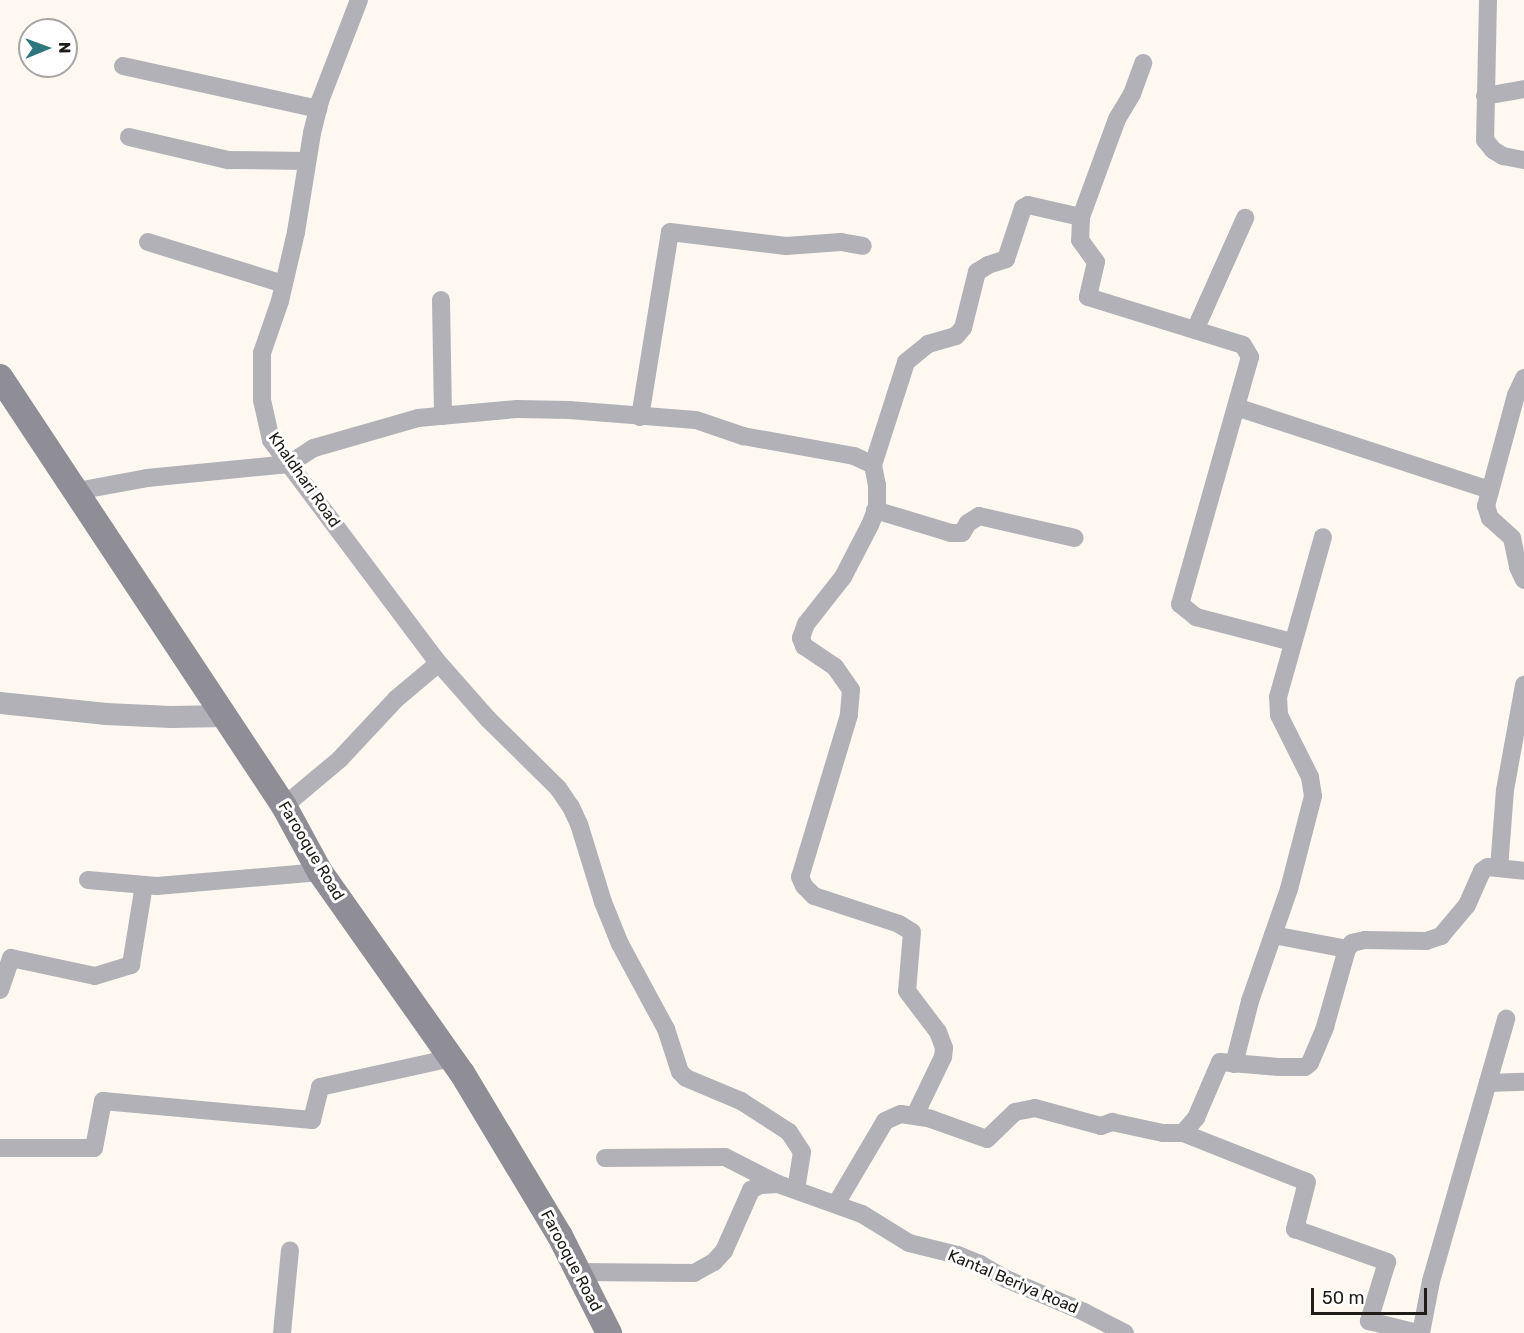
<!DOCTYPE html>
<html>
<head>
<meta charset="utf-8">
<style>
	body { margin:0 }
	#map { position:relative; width:1524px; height:1333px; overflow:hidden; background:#fef8f0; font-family:Rubik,sans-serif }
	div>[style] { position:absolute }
	.minor>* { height:18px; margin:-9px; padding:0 9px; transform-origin:9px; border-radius:9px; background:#b2b1b7 }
	.tertiary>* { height:22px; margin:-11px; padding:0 11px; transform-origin:11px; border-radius:11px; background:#b2b1b7 }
	.secondary>* { height:26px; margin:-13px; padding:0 13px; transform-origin:13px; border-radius:13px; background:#8f8e97 }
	span { translate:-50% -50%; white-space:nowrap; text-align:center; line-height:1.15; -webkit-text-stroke:6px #fff; paint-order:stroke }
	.street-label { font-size:16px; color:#1f1b17 }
	.north { position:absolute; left:18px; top:18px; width:60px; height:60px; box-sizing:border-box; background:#fff; border:2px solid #a5a4a2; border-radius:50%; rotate:89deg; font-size:16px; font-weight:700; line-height:24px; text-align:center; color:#1f1b17 }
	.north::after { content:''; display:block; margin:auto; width:21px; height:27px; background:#2d767e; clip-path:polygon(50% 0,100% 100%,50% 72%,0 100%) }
	.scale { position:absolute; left:1311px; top:1288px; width:116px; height:27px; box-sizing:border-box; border:3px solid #1f1b17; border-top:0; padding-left:8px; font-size:18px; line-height:21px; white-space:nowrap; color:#1f1b17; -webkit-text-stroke:4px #fff; paint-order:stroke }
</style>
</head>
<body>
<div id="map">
	<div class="minor">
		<i style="left:1488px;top:0;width:140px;rotate:91.2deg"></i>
		<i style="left:1485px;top:140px;width:13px;rotate:51deg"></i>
		<i style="left:1493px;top:150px;width:12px;rotate:31deg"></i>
		<i style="left:1503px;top:156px;width:21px;rotate:11deg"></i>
		<i style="left:123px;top:66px;width:200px;rotate:12.4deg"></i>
		<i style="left:1485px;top:96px;width:40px;rotate:-10deg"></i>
		<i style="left:129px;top:137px;width:102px;rotate:13.1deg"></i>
		<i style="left:228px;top:160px;width:79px;rotate:0.7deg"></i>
		<i style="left:1081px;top:217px;width:23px;rotate:92deg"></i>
		<i style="left:1080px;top:240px;width:27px;rotate:54deg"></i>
		<i style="left:1096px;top:262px;width:36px;rotate:103deg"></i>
		<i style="left:1088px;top:297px;width:162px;rotate:17.2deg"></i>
		<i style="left:1243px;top:345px;width:14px;rotate:60deg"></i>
		<i style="left:1250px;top:357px;width:257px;rotate:105.8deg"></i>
		<i style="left:1180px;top:604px;width:21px;rotate:39deg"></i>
		<i style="left:1196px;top:617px;width:99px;rotate:14.6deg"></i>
		<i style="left:148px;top:242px;width:142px;rotate:17.2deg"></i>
		<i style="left:441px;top:300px;width:116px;rotate:89deg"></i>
		<i style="left:1195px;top:330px;width:123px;rotate:-65.9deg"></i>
		<i style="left:1524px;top:378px;width:19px;rotate:115deg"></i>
		<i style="left:1516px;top:395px;width:115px;rotate:105.1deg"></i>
		<i style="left:1486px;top:506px;width:13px;rotate:72deg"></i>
		<i style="left:1490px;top:518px;width:30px;rotate:42deg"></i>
		<i style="left:1512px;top:538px;width:30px;rotate:78deg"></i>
		<i style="left:1518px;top:567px;width:14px;rotate:65deg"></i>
		<i style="left:1236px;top:407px;width:267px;rotate:18.1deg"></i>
		<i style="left:640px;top:417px;width:187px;rotate:-80.8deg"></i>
		<i style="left:670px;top:232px;width:117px;rotate:6.9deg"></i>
		<i style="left:786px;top:246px;width:55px;rotate:-4.2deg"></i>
		<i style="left:841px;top:242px;width:22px;rotate:10deg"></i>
		<i style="left:873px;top:465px;width:108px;rotate:-72.2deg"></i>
		<i style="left:906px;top:362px;width:28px;rotate:-39deg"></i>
		<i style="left:928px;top:344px;width:29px;rotate:-16deg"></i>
		<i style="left:956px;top:336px;width:11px;rotate:-49deg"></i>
		<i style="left:963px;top:328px;width:58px;rotate:-76deg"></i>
		<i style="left:977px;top:272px;width:13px;rotate:-32deg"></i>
		<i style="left:988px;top:265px;width:19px;rotate:-18deg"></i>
		<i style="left:1006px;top:259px;width:54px;rotate:-71.6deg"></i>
		<i style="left:1023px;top:208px;width:6px;rotate:-31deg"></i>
		<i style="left:1028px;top:205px;width:54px;rotate:12.8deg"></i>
		<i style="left:1081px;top:217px;width:104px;rotate:-69.8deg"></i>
		<i style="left:1117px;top:119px;width:29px;rotate:-59deg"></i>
		<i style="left:1132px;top:94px;width:33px;rotate:-70deg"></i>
		<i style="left:77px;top:491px;width:71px;rotate:-10.5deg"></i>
		<i style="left:147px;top:478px;width:143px;rotate:-5.6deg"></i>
		<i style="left:289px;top:464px;width:30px;rotate:-33deg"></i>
		<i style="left:314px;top:448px;width:108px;rotate:-16.1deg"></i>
		<i style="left:418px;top:418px;width:99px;rotate:-5.2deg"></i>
		<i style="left:517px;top:409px;width:52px;rotate:1.1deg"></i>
		<i style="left:569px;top:410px;width:127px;rotate:4.5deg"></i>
		<i style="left:696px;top:420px;width:50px;rotate:18.8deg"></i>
		<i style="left:743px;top:436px;width:113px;rotate:10.2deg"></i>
		<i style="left:854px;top:456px;width:21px;rotate:25deg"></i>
		<i style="left:873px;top:465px;width:20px;rotate:79deg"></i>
		<i style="left:877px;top:485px;width:22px;rotate:90deg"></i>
		<i style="left:877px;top:507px;width:19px;rotate:111deg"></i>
		<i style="left:870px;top:525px;width:59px;rotate:117.4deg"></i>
		<i style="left:843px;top:577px;width:60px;rotate:128.2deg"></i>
		<i style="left:806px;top:624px;width:15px;rotate:110deg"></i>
		<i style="left:801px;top:638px;width:9px;rotate:69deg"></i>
		<i style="left:804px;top:646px;width:37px;rotate:34deg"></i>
		<i style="left:835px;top:667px;width:28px;rotate:55deg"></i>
		<i style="left:851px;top:690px;width:25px;rotate:95deg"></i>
		<i style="left:849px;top:715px;width:169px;rotate:106.8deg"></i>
		<i style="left:800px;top:877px;width:10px;rotate:66deg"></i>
		<i style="left:804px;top:886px;width:14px;rotate:45deg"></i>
		<i style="left:814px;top:896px;width:89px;rotate:18.2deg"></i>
		<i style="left:899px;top:924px;width:15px;rotate:32deg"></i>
		<i style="left:912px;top:932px;width:59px;rotate:94.8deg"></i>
		<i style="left:907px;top:991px;width:51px;rotate:52.9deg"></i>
		<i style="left:938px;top:1032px;width:17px;rotate:69deg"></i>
		<i style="left:944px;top:1048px;width:9px;rotate:96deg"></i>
		<i style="left:943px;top:1057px;width:64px;rotate:115.8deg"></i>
		<i style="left:875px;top:510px;width:79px;rotate:16.8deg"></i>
		<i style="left:951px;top:533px;width:11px"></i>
		<i style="left:962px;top:533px;width:12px;rotate:-59deg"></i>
		<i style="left:968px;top:523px;width:13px;rotate:-32deg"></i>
		<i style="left:979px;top:516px;width:98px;rotate:12.9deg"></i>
		<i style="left:436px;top:660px;width:79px;rotate:48.6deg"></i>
		<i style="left:488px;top:719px;width:98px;rotate:44.6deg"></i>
		<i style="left:558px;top:788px;width:23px;rotate:56deg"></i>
		<i style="left:571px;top:807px;width:19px;rotate:65deg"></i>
		<i style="left:579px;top:824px;width:82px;rotate:72.9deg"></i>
		<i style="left:603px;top:902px;width:45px;rotate:68deg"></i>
		<i style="left:620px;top:944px;width:97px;rotate:61.6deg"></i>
		<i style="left:666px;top:1029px;width:45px;rotate:72deg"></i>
		<i style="left:680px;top:1072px;width:8px;rotate:45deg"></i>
		<i style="left:686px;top:1078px;width:60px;rotate:22.7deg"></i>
		<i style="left:741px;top:1101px;width:57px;rotate:32.9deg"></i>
		<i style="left:789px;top:1132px;width:24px;rotate:57deg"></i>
		<i style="left:802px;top:1152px;width:37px;rotate:99deg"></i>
		<i style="left:284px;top:806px;width:73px;rotate:-40deg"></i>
		<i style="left:340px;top:759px;width:82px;rotate:-47deg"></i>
		<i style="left:396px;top:699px;width:50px;rotate:-40.1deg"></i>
		<i style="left:434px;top:667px;width:7px;rotate:-74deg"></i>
		<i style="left:436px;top:660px;width:275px;rotate:-126.9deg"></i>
		<i style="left:271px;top:440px;width:41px;rotate:-102.7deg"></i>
		<i style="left:262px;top:400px;width:47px;rotate:-90deg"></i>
		<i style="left:262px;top:353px;width:55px;rotate:-70.9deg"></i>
		<i style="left:280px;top:301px;width:71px;rotate:-76.9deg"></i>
		<i style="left:296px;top:232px;width:100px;rotate:-80.8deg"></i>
		<i style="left:312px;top:133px;width:33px;rotate:-76deg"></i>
		<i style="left:320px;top:101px;width:108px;rotate:-68.9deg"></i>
		<i style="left:1499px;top:868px;width:78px;rotate:-85.6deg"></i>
		<i style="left:1505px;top:790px;width:107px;rotate:-79.7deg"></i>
		<i style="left:88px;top:880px;width:69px;rotate:5deg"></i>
		<i style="left:157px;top:886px;width:164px;rotate:-4.9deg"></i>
		<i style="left:1273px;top:935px;width:75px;rotate:10.7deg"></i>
		<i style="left:0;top:990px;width:34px;rotate:-71deg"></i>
		<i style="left:11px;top:958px;width:86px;rotate:12.1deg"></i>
		<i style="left:95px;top:976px;width:38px;rotate:-17deg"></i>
		<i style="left:131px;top:965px;width:81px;rotate:-80.8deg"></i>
		<i style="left:1234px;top:1064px;width:65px;rotate:-75.7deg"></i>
		<i style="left:1250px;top:1001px;width:119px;rotate:-70.8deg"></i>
		<i style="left:1289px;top:889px;width:96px;rotate:-75.5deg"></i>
		<i style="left:1313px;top:796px;width:19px;rotate:-99deg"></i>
		<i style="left:1310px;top:777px;width:69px;rotate:-116.6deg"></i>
		<i style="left:1279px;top:715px;width:18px;rotate:-93deg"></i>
		<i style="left:1278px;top:697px;width:166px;rotate:-74.3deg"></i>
		<i style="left:1488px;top:1083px;width:36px;rotate:-2deg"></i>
		<i style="left:1183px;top:1133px;width:133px;rotate:21.6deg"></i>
		<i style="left:1307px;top:1182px;width:49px;rotate:104.3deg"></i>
		<i style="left:1295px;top:1229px;width:98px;rotate:19.7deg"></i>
		<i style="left:1387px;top:1262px;width:62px;rotate:107deg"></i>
		<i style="left:1369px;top:1321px;width:49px;rotate:14deg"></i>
		<i style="left:0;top:1148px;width:94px"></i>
		<i style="left:94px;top:1148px;width:48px;rotate:-79.2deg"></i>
		<i style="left:103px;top:1101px;width:210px;rotate:5.2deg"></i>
		<i style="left:312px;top:1120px;width:34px;rotate:-76deg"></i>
		<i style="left:320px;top:1087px;width:135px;rotate:-12.4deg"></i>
		<i style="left:605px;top:1158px;width:120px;rotate:-0.5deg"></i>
		<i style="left:725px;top:1157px;width:59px;rotate:27deg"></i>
		<i style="left:836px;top:1204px;width:96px;rotate:-59.4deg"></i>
		<i style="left:885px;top:1121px;width:17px;rotate:-24deg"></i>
		<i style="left:901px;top:1114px;width:30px;rotate:9deg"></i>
		<i style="left:931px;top:1119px;width:59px;rotate:19.7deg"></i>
		<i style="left:987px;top:1139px;width:39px;rotate:-44deg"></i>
		<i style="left:1015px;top:1112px;width:20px;rotate:-11deg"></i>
		<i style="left:1035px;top:1108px;width:68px;rotate:15.3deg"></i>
		<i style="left:1101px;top:1126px;width:12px;rotate:-20deg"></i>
		<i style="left:1112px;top:1122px;width:52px;rotate:12.2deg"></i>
		<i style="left:1163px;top:1133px;width:20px"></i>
		<i style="left:1183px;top:1133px;width:20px;rotate:-49deg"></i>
		<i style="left:1196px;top:1118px;width:61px;rotate:-66.8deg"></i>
		<i style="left:1220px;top:1062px;width:59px;rotate:4.8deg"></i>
		<i style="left:1279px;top:1067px;width:26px"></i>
		<i style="left:1305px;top:1067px;width:6px;rotate:-39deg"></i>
		<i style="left:1310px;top:1063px;width:39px;rotate:-67deg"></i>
		<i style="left:1325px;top:1027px;width:81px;rotate:-74.2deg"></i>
		<i style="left:1347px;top:949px;width:8px;rotate:-50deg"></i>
		<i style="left:1352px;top:943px;width:13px;rotate:-13deg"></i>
		<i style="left:1365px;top:940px;width:61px;rotate:0.9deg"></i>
		<i style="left:1426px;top:941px;width:16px;rotate:-18deg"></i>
		<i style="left:1441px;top:936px;width:40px;rotate:-50deg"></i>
		<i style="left:1467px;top:905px;width:37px;rotate:-66deg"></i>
		<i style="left:1482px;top:871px;width:7px;rotate:-34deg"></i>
		<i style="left:1488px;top:867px;width:36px;rotate:6deg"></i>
		<i style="left:578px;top:1272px;width:116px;rotate:0.5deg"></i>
		<i style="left:694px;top:1273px;width:23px;rotate:-29deg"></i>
		<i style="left:714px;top:1262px;width:15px;rotate:-48deg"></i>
		<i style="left:724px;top:1251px;width:67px;rotate:-66.1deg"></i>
		<i style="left:751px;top:1190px;width:10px;rotate:-29deg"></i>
		<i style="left:760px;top:1185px;width:18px;rotate:-3deg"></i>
		<i style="left:778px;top:1184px;width:89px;rotate:19.7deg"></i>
		<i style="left:862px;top:1214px;width:55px;rotate:31.7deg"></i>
		<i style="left:909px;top:1243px;width:50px;rotate:13.8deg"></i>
		<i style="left:958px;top:1255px;width:24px;rotate:22deg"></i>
		<i style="left:980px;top:1264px;width:30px;rotate:30deg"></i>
		<i style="left:1006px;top:1279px;width:85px;rotate:22.9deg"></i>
		<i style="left:1084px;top:1312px;width:46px;rotate:27.1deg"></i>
		<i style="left:282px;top:1333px;width:83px;rotate:-84.5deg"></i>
		<i style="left:1421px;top:1333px;width:53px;rotate:-79.1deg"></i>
		<i style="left:1431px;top:1281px;width:273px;rotate:-74deg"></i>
	</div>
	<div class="tertiary">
		<i style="left:0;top:703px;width:107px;rotate:5.9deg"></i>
		<i style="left:106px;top:714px;width:65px;rotate:2.6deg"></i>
		<i style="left:171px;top:717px;width:54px;rotate:-1.1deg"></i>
	</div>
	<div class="secondary">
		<i style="left:0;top:377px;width:514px;rotate:56.5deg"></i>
		<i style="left:284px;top:806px;width:75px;rotate:61.4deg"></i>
		<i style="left:320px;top:872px;width:246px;rotate:54.8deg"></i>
		<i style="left:462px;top:1073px;width:190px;rotate:59deg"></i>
		<i style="left:560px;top:1236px;width:109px;rotate:63.2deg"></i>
	</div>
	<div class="street-label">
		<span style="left:304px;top:480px;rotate:55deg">Khaldhari Road</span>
		<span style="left:311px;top:851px;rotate:59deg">Farooque Road</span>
		<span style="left:571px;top:1261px;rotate:62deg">Farooque Road</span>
		<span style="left:1013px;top:1282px;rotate:23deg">Kantal Beriya Road</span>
	</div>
	<div class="north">N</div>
	<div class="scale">50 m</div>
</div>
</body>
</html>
